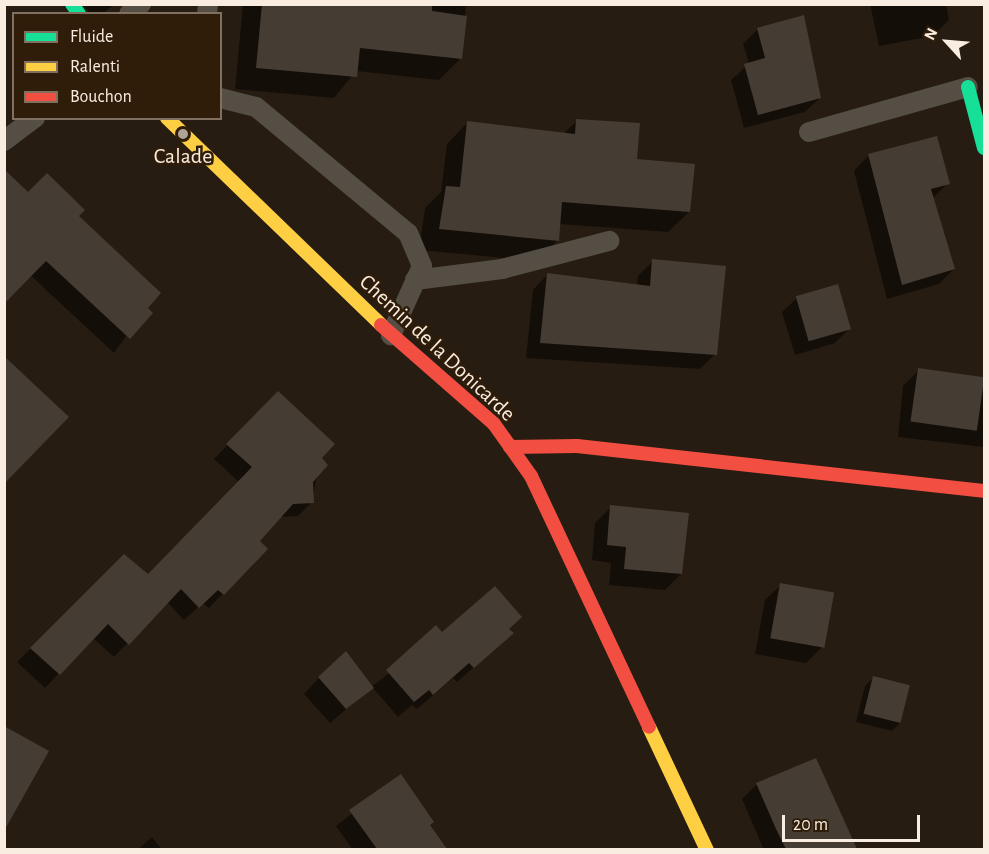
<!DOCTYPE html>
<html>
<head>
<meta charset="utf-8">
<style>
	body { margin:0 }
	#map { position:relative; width:989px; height:854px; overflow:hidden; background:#271c11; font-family:"Alegreya Sans",sans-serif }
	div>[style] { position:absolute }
	.shadow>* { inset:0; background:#0007 }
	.building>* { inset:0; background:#453c33; transform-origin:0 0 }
	.lane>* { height:20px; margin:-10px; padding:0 10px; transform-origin:10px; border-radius:10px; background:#544e45 }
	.fast>* { height:14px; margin:-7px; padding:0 7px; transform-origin:7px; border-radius:7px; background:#16e098 }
	.slow>* { height:14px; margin:-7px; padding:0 7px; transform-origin:7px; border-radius:7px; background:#ffcf43 }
	.jam>* { height:14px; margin:-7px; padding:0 7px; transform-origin:7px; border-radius:7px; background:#f24e42 }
	.dots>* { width:16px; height:16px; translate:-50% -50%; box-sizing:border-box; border:3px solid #2f1d09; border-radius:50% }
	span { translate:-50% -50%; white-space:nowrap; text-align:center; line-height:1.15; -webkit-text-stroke:5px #2f1d09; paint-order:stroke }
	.poi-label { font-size:22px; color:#f9ece0 }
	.street-label { font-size:22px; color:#f9ece0 }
	.frame { position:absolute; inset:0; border:6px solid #f9ece0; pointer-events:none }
	.legend { position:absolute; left:12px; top:12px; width:210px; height:108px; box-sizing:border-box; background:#2f1d09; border:2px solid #80705f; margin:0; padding:8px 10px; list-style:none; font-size:18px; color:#f9ece0 }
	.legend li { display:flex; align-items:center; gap:12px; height:30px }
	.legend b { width:30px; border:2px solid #80705f }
	.north { position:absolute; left:917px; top:12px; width:60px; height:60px; -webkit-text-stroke:4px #2f1d09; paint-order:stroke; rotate:296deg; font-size:16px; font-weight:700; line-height:24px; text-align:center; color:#f9ece0 }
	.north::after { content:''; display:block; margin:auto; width:21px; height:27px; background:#f9ece0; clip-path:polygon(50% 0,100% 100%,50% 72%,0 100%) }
	.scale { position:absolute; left:782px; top:815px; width:138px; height:27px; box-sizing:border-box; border:3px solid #f9ece0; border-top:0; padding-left:8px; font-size:18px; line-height:21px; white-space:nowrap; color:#f9ece0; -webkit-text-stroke:4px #2f1d09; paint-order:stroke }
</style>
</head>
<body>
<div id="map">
	<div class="shadow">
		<i style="clip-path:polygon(82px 4px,115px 4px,102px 14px,91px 14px)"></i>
		<i style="clip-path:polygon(243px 4px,466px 4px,461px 58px,439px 80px,356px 71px,334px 98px,235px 89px)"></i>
		<i style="clip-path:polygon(870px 4px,946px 4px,949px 20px,933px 36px,879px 46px)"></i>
		<i style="clip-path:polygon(803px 17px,820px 98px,805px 112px,744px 128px,731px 80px,749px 64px,743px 44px,758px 29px)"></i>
		<i style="clip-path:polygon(577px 121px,636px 161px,689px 212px,668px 232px,559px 224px,558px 240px,537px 261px,419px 250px,425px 208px,441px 192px,447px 144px,467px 123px,563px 134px)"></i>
		<i style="clip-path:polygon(868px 156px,948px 183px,932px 199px,954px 269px,939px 284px,887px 299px,854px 171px)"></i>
		<i style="clip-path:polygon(28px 194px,77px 216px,146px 308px,114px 353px,30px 275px)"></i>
		<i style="clip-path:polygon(653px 261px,715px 354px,700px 369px,526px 358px,533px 290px,547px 275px,637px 286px,638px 276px)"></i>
		<i style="clip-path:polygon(797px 298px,850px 328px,835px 343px,795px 355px,782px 312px)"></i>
		<i style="clip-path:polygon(919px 370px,984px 378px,984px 447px,898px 437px,903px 386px)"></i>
		<i style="clip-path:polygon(278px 393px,320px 458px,312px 502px,298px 516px,280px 517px,258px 541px,266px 549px,209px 608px,203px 603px,184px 620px,167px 602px,114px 657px,93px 638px,45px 688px,17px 662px,124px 556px,148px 576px,239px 482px,214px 459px)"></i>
		<i style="clip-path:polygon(611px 507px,681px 574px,665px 590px,609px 585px,611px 563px,592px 560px,595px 523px)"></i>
		<i style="clip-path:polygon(781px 585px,822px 647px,806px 663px,755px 654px,765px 600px)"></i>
		<i style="clip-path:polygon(508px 629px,496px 648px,457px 682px,453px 678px,417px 709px,412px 705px,398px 717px,372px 687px,330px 723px,304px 694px,319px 678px,371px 687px,441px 634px)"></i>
		<i style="clip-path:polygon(873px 678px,900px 723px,892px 731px,856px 722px,865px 686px)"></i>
		<i style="clip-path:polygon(815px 760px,855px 850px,764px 850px,742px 799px,756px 785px)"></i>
		<i style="clip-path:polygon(400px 776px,443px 846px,353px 850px,336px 826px)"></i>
		<i style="clip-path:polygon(152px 837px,162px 850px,137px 850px)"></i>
	</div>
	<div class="building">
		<i style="clip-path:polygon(262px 4px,432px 4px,432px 11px,467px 16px,462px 59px,360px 48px,357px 77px,256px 68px)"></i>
		<i style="clip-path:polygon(804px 15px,821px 98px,758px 115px,744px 64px,765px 58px,757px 28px)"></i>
		<i style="clip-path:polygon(576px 119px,640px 123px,637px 159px,695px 164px,690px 212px,562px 202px,559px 241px,439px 229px,446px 186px,460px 187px,467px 121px,575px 134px)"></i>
		<i style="clip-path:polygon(937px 136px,950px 184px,931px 189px,955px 269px,902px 285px,868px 154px)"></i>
		<i style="clip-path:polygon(4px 169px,28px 192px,47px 173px,85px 210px,79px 216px,161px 293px,148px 308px,153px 313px,130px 339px,46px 261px,4px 304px)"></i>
		<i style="clip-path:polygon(652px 259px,726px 266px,717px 355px,540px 343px,547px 273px,650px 286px)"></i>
		<i style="left:838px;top:284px;width:47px;height:44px;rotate:74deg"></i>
		<i style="clip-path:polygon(4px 356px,69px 417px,4px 484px)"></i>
		<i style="left:918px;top:368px;width:67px;height:54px;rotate:8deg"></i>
		<i style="clip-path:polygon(278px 391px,335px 444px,322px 458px,328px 465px,313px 482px,314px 503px,293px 504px,260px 541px,268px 549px,224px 595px,218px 590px,199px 608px,181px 589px,129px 645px,108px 624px,60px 675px,30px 648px,124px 554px,148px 574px,252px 467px,226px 444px)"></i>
		<i style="clip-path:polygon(610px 505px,689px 513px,682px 574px,624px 569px,626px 547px,607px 545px)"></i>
		<i style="left:780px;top:583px;width:55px;height:56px;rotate:10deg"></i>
		<i style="clip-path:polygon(495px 586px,522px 617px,509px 629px,514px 633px,474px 668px,469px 663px,433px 695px,429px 690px,414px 702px,386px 670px,436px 625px,442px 632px)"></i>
		<i style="clip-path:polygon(346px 651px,374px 688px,346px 709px,318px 677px)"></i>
		<i style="left:873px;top:676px;width:38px;height:39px;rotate:14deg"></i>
		<i style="clip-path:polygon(4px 726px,49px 751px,4px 831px)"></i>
		<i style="clip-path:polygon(816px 758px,857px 849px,786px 849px,776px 829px,756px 783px)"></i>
		<i style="clip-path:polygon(401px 774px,434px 822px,430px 825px,447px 849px,377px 849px,349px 810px)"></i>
	</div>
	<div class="lane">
		<i style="left:129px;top:14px;width:16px;rotate:-40deg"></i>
		<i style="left:207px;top:14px;width:10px;rotate:-84deg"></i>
		<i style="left:220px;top:98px;width:37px;rotate:14deg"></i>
		<i style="left:256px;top:107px;width:197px;rotate:39.7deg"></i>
		<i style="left:408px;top:233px;width:36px;rotate:67deg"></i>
		<i style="left:422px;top:266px;width:76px;rotate:114.2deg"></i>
		<i style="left:809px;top:132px;width:165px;rotate:-15.8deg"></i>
		<i style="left:4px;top:141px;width:39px;rotate:-37deg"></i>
		<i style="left:415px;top:280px;width:88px;rotate:-7.2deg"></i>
		<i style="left:502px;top:269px;width:111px;rotate:-14.7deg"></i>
	</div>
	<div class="fast">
		<i style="left:72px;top:4px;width:12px;rotate:55deg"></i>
		<i style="left:968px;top:87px;width:63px;rotate:75.3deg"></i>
	</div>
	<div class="slow">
		<i style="left:167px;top:118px;width:298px;rotate:44deg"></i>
		<i style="left:649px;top:727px;width:136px;rotate:64.8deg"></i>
	</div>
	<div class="jam">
		<i style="left:381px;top:325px;width:150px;rotate:41.2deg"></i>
		<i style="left:494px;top:424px;width:64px;rotate:54.6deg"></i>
		<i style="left:531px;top:476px;width:277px;rotate:64.8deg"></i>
		<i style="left:510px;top:447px;width:67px;rotate:-0.9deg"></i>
		<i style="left:577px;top:446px;width:409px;rotate:6.3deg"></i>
	</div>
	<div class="dots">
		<i style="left:183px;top:134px;background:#b0a398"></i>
	</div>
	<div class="poi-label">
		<span style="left:183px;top:157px">Calade</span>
	</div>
	<div class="street-label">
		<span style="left:437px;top:348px;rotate:43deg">Chemin de la Donicarde</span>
	</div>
	<div class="frame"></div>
	<ul class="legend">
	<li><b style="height:8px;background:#16e098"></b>Fluide</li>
	<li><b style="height:8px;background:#ffcf43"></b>Ralenti</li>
	<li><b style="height:8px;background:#f24e42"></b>Bouchon</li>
	</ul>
	<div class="north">N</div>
	<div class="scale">20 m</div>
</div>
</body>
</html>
